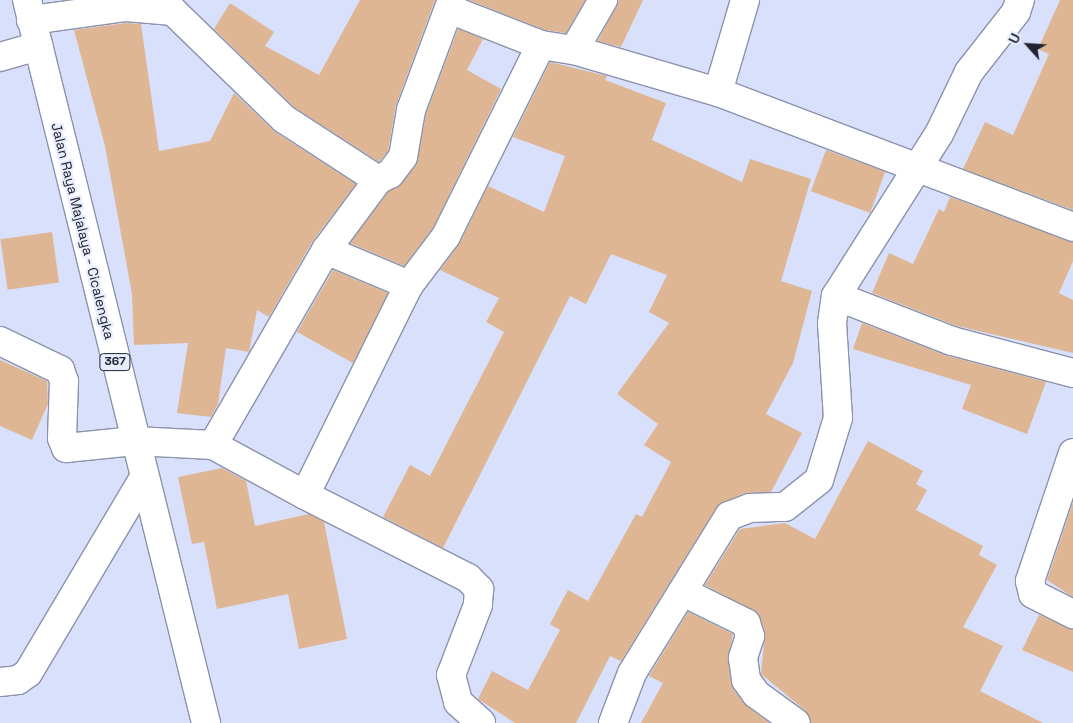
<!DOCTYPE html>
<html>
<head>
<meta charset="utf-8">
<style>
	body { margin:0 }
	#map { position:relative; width:1073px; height:723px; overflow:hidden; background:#d8e0fb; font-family:"Space Grotesk",sans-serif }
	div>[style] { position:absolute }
	.building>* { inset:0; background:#deb694; transform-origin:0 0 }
	.roads { filter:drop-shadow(1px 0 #8b92ab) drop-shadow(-1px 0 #8b92ab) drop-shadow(0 1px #8b92ab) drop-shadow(0 -1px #8b92ab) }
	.street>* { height:28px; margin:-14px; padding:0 14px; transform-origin:14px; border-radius:14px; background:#fff }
	.primary>* { height:28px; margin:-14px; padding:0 14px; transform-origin:14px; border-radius:14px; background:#fff }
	span { translate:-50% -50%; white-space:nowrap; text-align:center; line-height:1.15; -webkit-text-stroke:4.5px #e9eefe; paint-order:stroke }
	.shield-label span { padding:1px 4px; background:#e9eefe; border:1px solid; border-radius:4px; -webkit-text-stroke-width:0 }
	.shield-label { font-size:12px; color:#21242e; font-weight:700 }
	.street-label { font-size:14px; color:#21242e }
	.north { position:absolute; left:1003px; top:20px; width:50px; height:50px; -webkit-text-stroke:4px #e9eefe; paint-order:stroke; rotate:296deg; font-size:14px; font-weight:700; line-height:20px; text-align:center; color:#21242e }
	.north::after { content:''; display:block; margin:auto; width:18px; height:22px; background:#21242e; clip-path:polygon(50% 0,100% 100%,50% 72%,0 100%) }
</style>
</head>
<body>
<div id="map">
	<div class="building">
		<i style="clip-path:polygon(360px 0,435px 0,396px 105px,388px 151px,379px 162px,294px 107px,214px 29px,230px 3px,274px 32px,265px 46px,319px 75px)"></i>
		<i style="clip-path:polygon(469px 0,585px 0,566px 33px,545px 30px)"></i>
		<i style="clip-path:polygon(619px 0,643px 0,621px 47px,598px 41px)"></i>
		<i style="clip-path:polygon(1060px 0,1073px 0,1073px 210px,963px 169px,985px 122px,1013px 135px,1049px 54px,1038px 49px)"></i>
		<i style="clip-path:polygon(126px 23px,141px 24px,159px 151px,210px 141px,234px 93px,275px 132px,356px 184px,312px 242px,269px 317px,257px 310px,249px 352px,226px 348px,218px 404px,211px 417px,177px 413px,188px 343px,134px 345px,132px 294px,105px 146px,74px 30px)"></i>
		<i style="clip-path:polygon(458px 29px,483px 39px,467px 70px,501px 89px,433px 228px,404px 266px,350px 243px,388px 192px,416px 166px,426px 114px)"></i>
		<i style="clip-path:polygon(550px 62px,607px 76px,605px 80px,666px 103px,652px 140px,742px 182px,750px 159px,811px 179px,781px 281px,812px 291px,793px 363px,766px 414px,802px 433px,771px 492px,744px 493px,716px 508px,621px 661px,610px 656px,576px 723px,515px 723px,478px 699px,492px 671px,528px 690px,560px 630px,550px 624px,568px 590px,588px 601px,636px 514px,642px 517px,671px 462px,644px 445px,658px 424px,617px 394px,669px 323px,649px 312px,667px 275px,611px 254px,586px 304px,570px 296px,443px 548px,383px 517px,410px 465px,430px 476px,504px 332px,486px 322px,499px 298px,440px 270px,460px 243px,488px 186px,544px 212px,565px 156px,513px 137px)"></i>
		<i style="left:826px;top:150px;width:63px;height:44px;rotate:20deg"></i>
		<i style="clip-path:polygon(950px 197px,1073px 242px,1073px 261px,1059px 293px,1073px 300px,1073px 353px,957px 326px,872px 293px,889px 253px,913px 264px,939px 209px,944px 212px)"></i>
		<i style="left:52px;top:232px;width:51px;height:52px;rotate:82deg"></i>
		<i style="clip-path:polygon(333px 270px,388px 293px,353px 363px,297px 332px)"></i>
		<i style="clip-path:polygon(862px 323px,948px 356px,1046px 382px,1027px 434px,962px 409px,971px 385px,853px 349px)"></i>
		<i style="clip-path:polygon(0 360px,47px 381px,48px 404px,32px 440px,0 426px)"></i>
		<i style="clip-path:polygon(868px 441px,923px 471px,916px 484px,927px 490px,916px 510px,983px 546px,979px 555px,997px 565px,963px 627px,1003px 646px,980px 691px,1043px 723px,811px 723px,806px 711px,761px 674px,765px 632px,758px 613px,705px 585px,740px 529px,785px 523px,815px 539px)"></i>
		<i style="clip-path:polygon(222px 468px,246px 481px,255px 526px,309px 514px,324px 522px,347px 639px,299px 649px,288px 594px,217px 609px,204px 542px,192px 544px,178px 477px)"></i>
		<i style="clip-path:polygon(1073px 502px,1073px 597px,1047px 580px)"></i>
		<i style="clip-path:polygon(688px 612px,733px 634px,728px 660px,733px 689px,747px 706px,769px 723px,641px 723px,663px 683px,649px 676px)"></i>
		<i style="clip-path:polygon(1039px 615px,1073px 629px,1073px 672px,1022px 650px)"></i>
	</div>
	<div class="roads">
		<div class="street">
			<i style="left:449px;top:9px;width:99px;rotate:21.4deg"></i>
			<i style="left:541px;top:45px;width:33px;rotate:9deg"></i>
			<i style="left:574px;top:50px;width:58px;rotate:-59.9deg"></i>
			<i style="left:574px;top:50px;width:150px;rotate:16.3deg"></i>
			<i style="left:718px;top:92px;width:96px;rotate:-73.6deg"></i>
			<i style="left:0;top:57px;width:40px;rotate:-16deg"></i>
			<i style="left:718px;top:92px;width:380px;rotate:20.8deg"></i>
			<i style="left:378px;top:180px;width:13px;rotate:-27deg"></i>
			<i style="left:390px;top:174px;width:21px;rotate:-53deg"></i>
			<i style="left:403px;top:157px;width:48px;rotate:-80.3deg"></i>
			<i style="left:411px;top:110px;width:117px;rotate:-69.6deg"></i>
			<i style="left:326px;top:250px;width:90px;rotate:22.9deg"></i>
			<i style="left:836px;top:296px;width:124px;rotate:21.2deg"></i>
			<i style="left:952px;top:341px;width:125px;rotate:14.8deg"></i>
			<i style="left:0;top:341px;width:67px;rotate:25.8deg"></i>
			<i style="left:60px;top:370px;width:12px;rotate:70deg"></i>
			<i style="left:64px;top:381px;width:57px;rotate:92deg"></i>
			<i style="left:62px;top:438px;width:11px;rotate:68deg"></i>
			<i style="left:66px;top:448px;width:69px;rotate:-5.8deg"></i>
			<i style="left:135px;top:441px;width:78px;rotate:2.9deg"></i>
			<i style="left:213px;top:445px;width:225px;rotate:-59.9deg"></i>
			<i style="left:326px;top:250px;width:87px;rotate:-53.4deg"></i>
			<i style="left:378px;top:180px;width:112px;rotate:-147deg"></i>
			<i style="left:284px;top:119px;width:155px;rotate:-135.8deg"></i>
			<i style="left:173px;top:11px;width:47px;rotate:-175.1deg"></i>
			<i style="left:126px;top:7px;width:96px;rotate:172.2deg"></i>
			<i style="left:213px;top:445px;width:105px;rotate:28.5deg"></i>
			<i style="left:305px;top:495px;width:234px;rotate:-63.7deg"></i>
			<i style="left:409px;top:285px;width:61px;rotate:-52.9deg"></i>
			<i style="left:446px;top:236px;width:213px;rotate:-63.6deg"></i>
			<i style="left:1073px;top:453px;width:135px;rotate:108.6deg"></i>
			<i style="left:1030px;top:581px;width:13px;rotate:77deg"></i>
			<i style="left:1033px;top:594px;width:45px;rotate:26.6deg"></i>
			<i style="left:305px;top:495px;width:183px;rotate:27deg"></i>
			<i style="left:468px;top:578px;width:16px;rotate:45deg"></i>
			<i style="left:479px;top:589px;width:16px;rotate:94deg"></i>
			<i style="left:478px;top:605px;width:75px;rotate:111.1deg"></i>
			<i style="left:451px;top:675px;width:28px;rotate:75deg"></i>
			<i style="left:458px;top:702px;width:31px;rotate:42deg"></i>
			<i style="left:685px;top:593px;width:68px;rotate:26.2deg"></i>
			<i style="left:746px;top:623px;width:14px;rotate:73deg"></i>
			<i style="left:750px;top:636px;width:23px;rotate:108deg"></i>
			<i style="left:743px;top:658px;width:22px;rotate:82deg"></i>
			<i style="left:746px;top:680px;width:17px;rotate:54deg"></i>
			<i style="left:756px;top:694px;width:49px;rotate:35.9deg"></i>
			<i style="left:0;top:682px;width:18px;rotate:-6deg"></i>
			<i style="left:18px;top:680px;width:12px;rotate:-35deg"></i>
			<i style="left:28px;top:673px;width:227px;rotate:-59.3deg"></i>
			<i style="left:613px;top:723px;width:53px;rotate:-69.2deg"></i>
			<i style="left:632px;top:673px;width:185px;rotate:-58.3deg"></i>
			<i style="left:729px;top:516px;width:22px;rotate:-21deg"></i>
			<i style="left:750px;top:508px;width:35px;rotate:-2deg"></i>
			<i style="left:785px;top:507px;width:43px;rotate:-38.5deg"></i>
			<i style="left:819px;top:480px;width:65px;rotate:-73deg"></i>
			<i style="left:838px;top:418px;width:95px;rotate:-93.6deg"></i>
			<i style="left:832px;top:323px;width:27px;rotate:-82deg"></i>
			<i style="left:836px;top:296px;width:192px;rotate:-57.6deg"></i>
			<i style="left:939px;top:134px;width:69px;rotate:-64.2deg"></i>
			<i style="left:969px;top:72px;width:76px;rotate:-51.9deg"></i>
			<i style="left:1016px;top:12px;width:13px;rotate:-72deg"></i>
		</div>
		<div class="primary">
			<i style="left:27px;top:0;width:745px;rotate:76.09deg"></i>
		</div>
	</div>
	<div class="shield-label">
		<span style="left:115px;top:362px">367</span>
	</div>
	<div class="street-label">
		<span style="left:83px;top:231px;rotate:76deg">Jalan Raya Majalaya - Cicalengka</span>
	</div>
	<div class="north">U</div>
</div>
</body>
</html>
